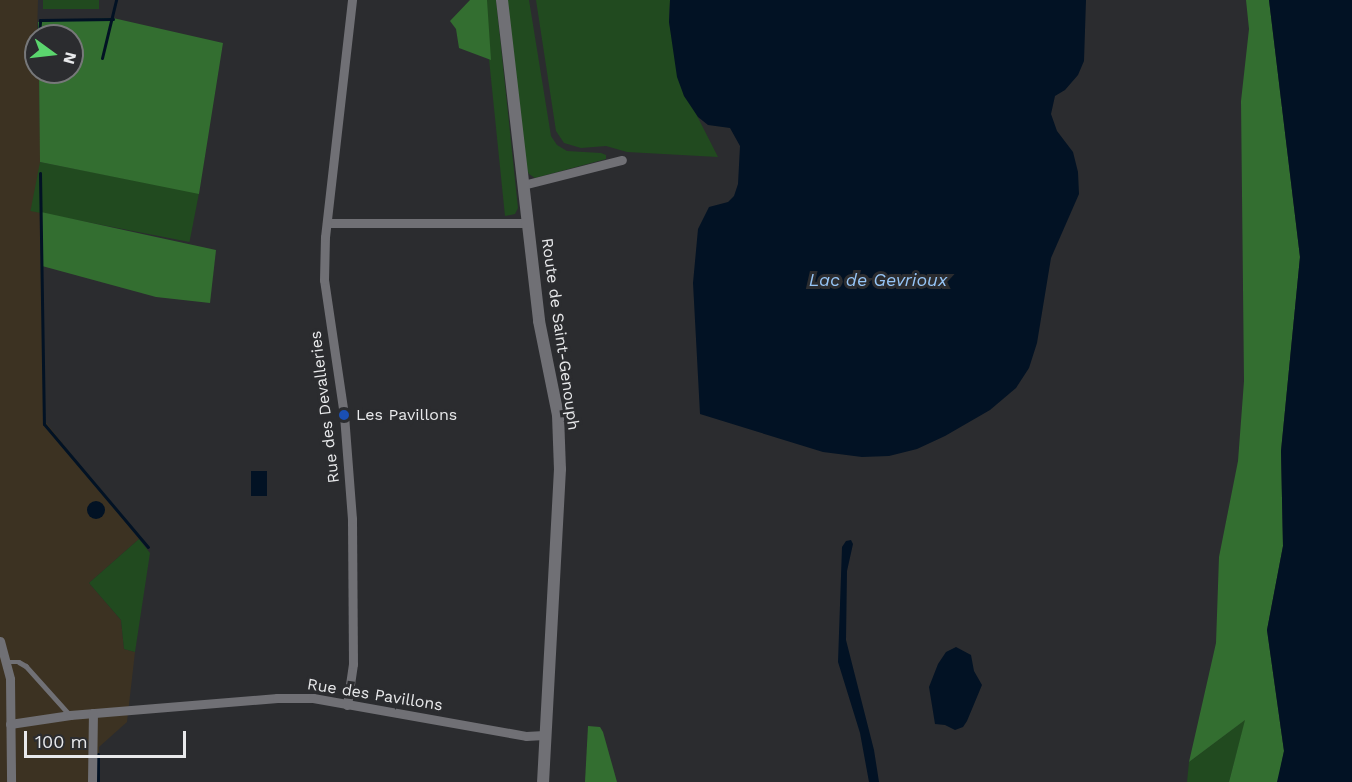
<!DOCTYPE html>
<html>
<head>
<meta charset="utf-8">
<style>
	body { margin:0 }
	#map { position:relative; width:1352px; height:782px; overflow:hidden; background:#2b2c2f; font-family:"Work Sans",sans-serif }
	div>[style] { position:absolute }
	.industrial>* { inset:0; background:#3c3222 }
	.green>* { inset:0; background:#214a1f; transform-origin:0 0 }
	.forest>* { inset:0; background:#336e30 }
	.water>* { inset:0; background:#021224; transform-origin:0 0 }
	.round { border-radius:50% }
	.stream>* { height:3px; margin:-1.5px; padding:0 1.5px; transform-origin:1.5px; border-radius:1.5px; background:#021224 }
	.lane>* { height:4.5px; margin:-2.25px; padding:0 2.25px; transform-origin:2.25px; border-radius:2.25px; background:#707075 }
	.street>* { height:9px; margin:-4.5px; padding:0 4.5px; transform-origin:4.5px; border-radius:4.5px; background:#707075 }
	.secondary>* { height:12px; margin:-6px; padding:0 6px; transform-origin:6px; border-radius:6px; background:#707075 }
	.dots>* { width:16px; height:16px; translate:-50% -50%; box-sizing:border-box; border:3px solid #2b2c2f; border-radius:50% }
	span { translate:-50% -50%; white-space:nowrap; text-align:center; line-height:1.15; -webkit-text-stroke:6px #2b2c2f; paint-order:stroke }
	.street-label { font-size:16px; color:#e8e9eb }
	.poi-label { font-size:16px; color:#e8e9eb }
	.left { translate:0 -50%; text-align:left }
	.water-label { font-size:18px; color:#96c5f6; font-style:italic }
	.north { position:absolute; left:24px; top:24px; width:60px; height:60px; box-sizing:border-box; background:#2b2c2f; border:2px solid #77787a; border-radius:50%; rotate:105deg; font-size:16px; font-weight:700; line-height:24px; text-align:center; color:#e8e9eb }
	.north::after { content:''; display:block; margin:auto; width:21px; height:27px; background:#5bd56e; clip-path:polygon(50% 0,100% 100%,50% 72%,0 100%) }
	.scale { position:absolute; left:24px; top:731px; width:162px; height:27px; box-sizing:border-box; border:3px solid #e8e9eb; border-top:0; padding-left:8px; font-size:18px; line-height:21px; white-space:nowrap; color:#e8e9eb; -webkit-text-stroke:4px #2b2c2f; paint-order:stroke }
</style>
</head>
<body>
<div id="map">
	<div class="industrial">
		<i style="clip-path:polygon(0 0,38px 0,36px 72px,39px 72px,44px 420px,139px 539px,89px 583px,121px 620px,124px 649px,135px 652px,127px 722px,99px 747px,99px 782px,0 782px)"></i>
	</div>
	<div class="green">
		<i style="left:43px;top:0;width:56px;height:9px"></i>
		<i style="clip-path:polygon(483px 0,496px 0,518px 208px,515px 214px,505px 216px)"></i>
		<i style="clip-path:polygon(507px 0,529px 0,551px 136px,557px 145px,567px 151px,601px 153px,606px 155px,606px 159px,535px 178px,529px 174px,525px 166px)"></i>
		<i style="clip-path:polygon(536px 0,670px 0,669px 22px,684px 96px,691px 104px,718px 157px,627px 152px,606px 146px,581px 148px,564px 143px,556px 131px)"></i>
		<i style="left:40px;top:162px;width:162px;height:50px;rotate:11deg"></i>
		<i style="clip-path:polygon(139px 539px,150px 553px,135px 652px,124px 649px,121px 620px,89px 583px)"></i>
		<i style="clip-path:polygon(1246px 719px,1229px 782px,1187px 782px,1189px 762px)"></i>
	</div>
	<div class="forest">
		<i style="clip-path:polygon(470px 0,487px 0,491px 60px,459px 48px,456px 29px,450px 21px)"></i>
		<i style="clip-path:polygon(1246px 0,1269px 0,1300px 257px,1281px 451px,1283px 546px,1267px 630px,1284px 751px,1278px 782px,1229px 782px,1245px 720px,1189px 762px,1216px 643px,1219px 557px,1238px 461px,1244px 381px,1241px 101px,1249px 29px)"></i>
		<i style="clip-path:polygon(113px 18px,223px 43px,199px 194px,40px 162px,39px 72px,72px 72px,72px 36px,38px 36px,38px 22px)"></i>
		<i style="clip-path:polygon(41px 212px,216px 250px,210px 303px,156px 297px,42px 266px)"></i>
		<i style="clip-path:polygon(588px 726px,600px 727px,603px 732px,617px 782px,585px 782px)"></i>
	</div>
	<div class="water">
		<i style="clip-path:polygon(670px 0,1086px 0,1084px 61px,1078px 75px,1065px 90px,1055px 96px,1051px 114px,1057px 131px,1073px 152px,1078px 172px,1079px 194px,1051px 258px,1037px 343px,1029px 368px,1016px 388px,990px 410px,945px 436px,917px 449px,889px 456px,862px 457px,823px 452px,700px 414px,693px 283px,698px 229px,709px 207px,728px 202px,734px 196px,738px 184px,740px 146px,730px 128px,708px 125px,698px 117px,684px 96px,677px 77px,669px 22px)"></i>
		<i style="clip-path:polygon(1269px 0,1352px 0,1352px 782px,1277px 782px,1284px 751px,1267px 630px,1283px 546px,1281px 451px,1300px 257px)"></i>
		<i style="left:251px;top:471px;width:16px;height:25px"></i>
		<i class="round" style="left:87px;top:501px;width:18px;height:18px"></i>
		<i style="clip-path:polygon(846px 541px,851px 540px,853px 544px,847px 571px,846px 640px,874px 750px,879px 782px,869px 782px,860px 733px,838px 662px,842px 547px)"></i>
		<i style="clip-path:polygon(956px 647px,971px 655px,974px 671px,982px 685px,967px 721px,963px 727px,955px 730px,945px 725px,935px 724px,929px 687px,938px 664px,946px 652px)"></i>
	</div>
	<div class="stream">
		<i style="left:39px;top:36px;width:16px;rotate:-86deg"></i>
		<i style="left:40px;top:20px;width:73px;rotate:-0.8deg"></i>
		<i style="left:102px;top:58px;width:60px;rotate:-76.4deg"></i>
		<i style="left:40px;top:173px;width:251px;rotate:89.1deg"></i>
		<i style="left:44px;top:424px;width:161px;rotate:49.8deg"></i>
		<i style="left:98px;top:754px;width:28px;rotate:90deg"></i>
	</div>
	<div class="lane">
		<i style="left:7px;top:662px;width:12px"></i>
		<i style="left:19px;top:662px;width:8px;rotate:30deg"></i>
		<i style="left:26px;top:666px;width:64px;rotate:48.1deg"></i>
	</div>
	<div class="street">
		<i style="left:523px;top:185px;width:102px;rotate:-14.2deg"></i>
		<i style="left:327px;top:223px;width:200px"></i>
		<i style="left:0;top:641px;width:39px;rotate:75deg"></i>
		<i style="left:10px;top:679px;width:103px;rotate:89.4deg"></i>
		<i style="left:347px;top:705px;width:41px;rotate:-81.7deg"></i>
		<i style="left:353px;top:664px;width:145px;rotate:-90.4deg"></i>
		<i style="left:352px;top:519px;width:104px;rotate:-94.4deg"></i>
		<i style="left:344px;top:415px;width:136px;rotate:-98.4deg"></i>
		<i style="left:324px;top:280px;width:43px;rotate:-88.7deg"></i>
		<i style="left:325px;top:237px;width:239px;rotate:-83.5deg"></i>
		<i style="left:10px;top:724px;width:61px;rotate:-8.5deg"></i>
		<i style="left:70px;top:715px;width:208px;rotate:-4.7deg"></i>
		<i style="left:277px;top:698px;width:36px"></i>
		<i style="left:313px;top:698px;width:216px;rotate:10.1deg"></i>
		<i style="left:526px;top:736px;width:18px;rotate:-3deg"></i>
		<i style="left:92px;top:782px;width:69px;rotate:-89.2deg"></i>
	</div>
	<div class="secondary">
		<i style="left:502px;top:0;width:323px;rotate:83.4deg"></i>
		<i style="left:539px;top:321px;width:96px;rotate:78.6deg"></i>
		<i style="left:558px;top:415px;width:54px;rotate:87.9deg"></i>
		<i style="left:560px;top:469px;width:313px;rotate:93.1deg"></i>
	</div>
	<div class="dots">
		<i style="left:344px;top:415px;background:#1a4fb4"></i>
	</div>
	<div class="street-label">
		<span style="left:560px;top:334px;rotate:82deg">Route de Saint-Genouph</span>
		<span style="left:325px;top:407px;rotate:-97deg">Rue des Devalleries</span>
		<span style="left:375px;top:695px;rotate:9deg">Rue des Pavillons</span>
	</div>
	<div class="poi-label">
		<span class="left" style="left:356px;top:415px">Les Pavillons</span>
	</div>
	<div class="water-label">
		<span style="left:878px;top:280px">Lac de Gevrioux</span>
	</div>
	<div class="north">N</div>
	<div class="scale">100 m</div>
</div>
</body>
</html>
